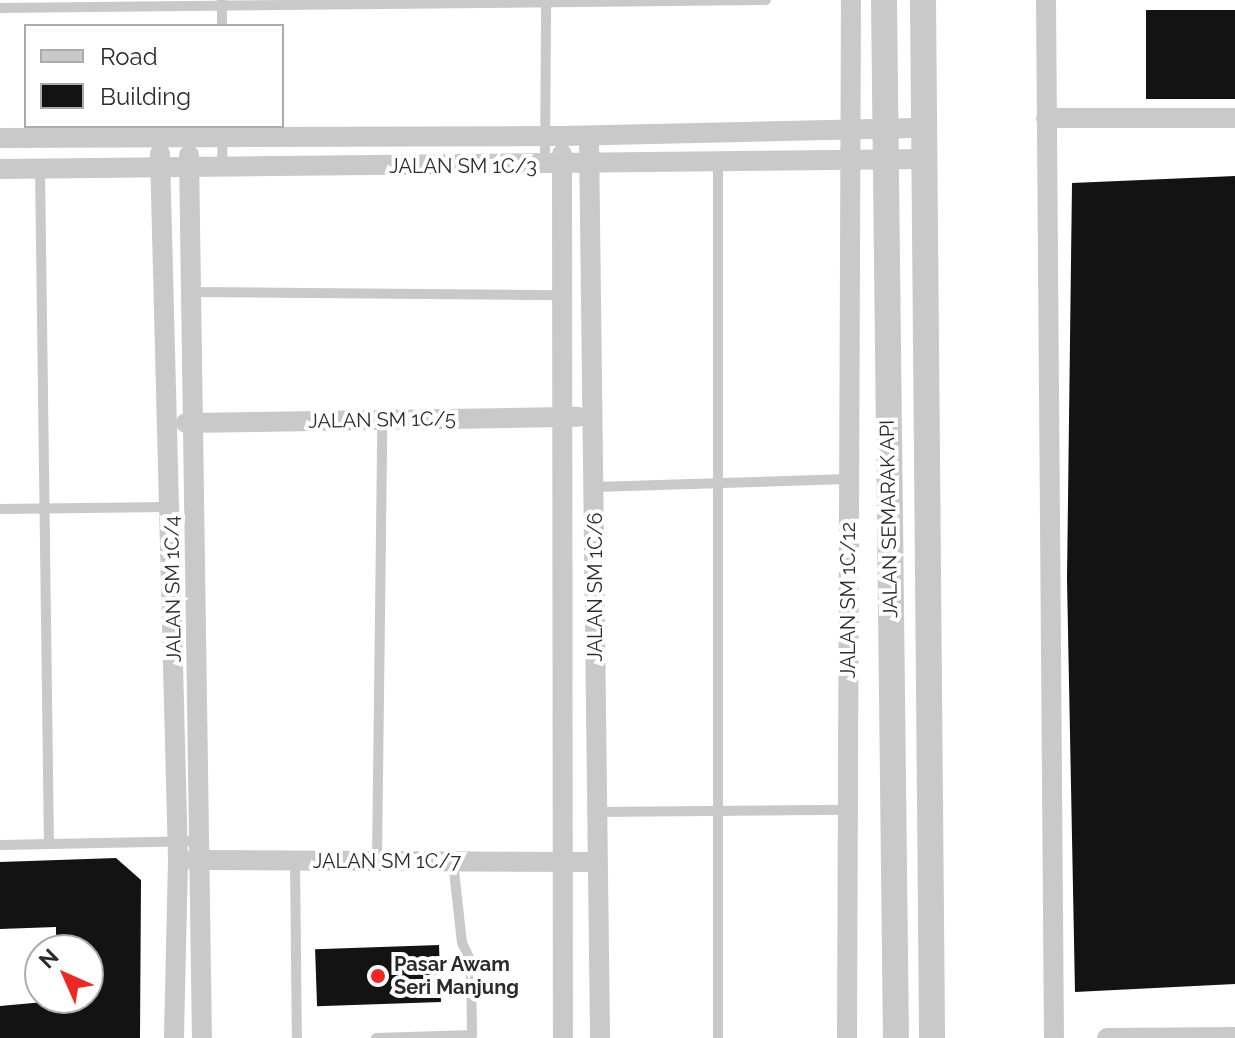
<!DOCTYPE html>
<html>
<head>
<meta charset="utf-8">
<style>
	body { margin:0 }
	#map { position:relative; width:1235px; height:1038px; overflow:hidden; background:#fff; font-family:Raleway,sans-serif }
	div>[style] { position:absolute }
	.building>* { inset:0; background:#131313; transform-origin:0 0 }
	.service>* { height:10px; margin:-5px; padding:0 5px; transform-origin:5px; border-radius:5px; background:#c9c9c9 }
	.minor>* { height:20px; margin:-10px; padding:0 10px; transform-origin:10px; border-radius:10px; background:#c9c9c9 }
	.tertiary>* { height:26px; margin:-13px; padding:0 13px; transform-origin:13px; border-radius:13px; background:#c9c9c9 }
	.dots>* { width:22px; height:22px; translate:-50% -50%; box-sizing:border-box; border:4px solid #fff; border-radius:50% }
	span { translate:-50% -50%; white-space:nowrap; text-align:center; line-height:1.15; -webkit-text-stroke:8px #fff; paint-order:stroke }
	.street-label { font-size:20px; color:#2c2c2c }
	.poi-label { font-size:20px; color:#2c2c2c; font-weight:700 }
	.left { translate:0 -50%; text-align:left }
	.legend { position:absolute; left:24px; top:24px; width:260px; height:104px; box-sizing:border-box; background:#fff; border:2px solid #ababab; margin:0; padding:10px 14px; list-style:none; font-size:24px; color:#2c2c2c }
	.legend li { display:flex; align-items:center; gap:16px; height:40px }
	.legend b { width:40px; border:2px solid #ababab }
	.north { position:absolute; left:24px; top:934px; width:80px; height:80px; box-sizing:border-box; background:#fff; border:2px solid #ababab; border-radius:50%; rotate:315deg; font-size:22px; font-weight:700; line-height:32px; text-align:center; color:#2c2c2c }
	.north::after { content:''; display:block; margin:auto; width:28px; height:36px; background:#f02722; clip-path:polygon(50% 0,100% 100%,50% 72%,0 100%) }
</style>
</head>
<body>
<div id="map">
	<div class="building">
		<i style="left:1146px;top:10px;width:89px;height:89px"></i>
		<i style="clip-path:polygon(1235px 176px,1235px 984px,1075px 992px,1067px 579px,1072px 183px)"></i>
		<i style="clip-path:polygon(116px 858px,141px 880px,140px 1038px,0 1038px,0 1006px,88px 998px,88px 950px,56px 950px,56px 927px,0 929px,0 862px)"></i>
		<i style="left:439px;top:945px;width:57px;height:124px;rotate:88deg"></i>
	</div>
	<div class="service">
		<i style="left:222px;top:0;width:26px;rotate:90deg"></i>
		<i style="left:0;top:8px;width:766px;rotate:-0.6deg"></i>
		<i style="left:545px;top:163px;width:163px;rotate:-89.6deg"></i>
		<i style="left:222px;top:166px;width:40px;rotate:-88.6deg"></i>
		<i style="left:40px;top:168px;width:676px;rotate:89.24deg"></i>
		<i style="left:192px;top:292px;width:370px;rotate:0.5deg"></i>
		<i style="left:595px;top:487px;width:253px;rotate:-1.8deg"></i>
		<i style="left:0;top:509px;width:169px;rotate:-0.7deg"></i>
		<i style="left:596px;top:812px;width:251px;rotate:-0.5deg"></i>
		<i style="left:0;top:845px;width:202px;rotate:-1.1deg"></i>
		<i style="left:295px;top:860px;width:178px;rotate:89.4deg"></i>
		<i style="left:377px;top:860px;width:440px;rotate:-89.3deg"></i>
		<i style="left:376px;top:1038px;width:96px;rotate:-1.8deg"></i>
		<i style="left:472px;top:1035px;width:73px;rotate:-90.8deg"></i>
		<i style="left:471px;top:962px;width:21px;rotate:-115deg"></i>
		<i style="left:462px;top:943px;width:82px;rotate:-96.3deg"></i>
		<i style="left:718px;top:1038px;width:874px;rotate:-90deg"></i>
	</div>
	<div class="minor">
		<i style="left:1046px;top:0;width:1038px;rotate:89.56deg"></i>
		<i style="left:1046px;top:118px;width:189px"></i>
		<i style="left:589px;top:136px;width:902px;rotate:89.3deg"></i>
		<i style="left:0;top:138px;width:562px;rotate:-0.2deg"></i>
		<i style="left:562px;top:136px;width:364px;rotate:-1.3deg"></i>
		<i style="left:160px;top:154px;width:706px;rotate:88.54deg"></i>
		<i style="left:178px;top:860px;width:178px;rotate:91.3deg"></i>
		<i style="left:562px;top:154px;width:884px;rotate:89.94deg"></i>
		<i style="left:189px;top:155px;width:883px;rotate:89.16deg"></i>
		<i style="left:0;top:169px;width:926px;rotate:-0.62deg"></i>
		<i style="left:186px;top:423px;width:392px;rotate:-0.9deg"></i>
		<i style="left:192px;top:860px;width:404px;rotate:0.3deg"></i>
		<i style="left:847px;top:1038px;width:1038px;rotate:-89.78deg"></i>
		<i style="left:1107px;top:1038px;width:128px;rotate:-0.4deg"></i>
	</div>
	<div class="tertiary">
		<i style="left:884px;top:0;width:1038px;rotate:89.34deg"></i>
		<i style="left:923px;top:0;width:1038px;rotate:89.5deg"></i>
	</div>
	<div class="dots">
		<i style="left:378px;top:976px;background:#f02722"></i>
	</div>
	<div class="street-label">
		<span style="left:463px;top:166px">JALAN SM 1C/3</span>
		<span style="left:382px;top:420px;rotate:-1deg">JALAN SM 1C/5</span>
		<span style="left:889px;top:519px;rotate:-91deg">JALAN SEMARAK API</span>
		<span style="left:595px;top:587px;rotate:-90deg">JALAN SM 1C/6</span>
		<span style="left:173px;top:589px;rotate:-91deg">JALAN SM 1C/4</span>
		<span style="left:848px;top:600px;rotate:-90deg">JALAN SM 1C/12</span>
		<span style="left:387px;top:861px">JALAN SM 1C/7</span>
	</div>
	<div class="poi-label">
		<span class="left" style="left:394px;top:976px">Pasar Awam<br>Seri Manjung</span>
	</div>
	<ul class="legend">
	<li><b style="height:10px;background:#c9c9c9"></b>Road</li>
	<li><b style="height:22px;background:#131313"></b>Building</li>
	</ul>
	<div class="north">N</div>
</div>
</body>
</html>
